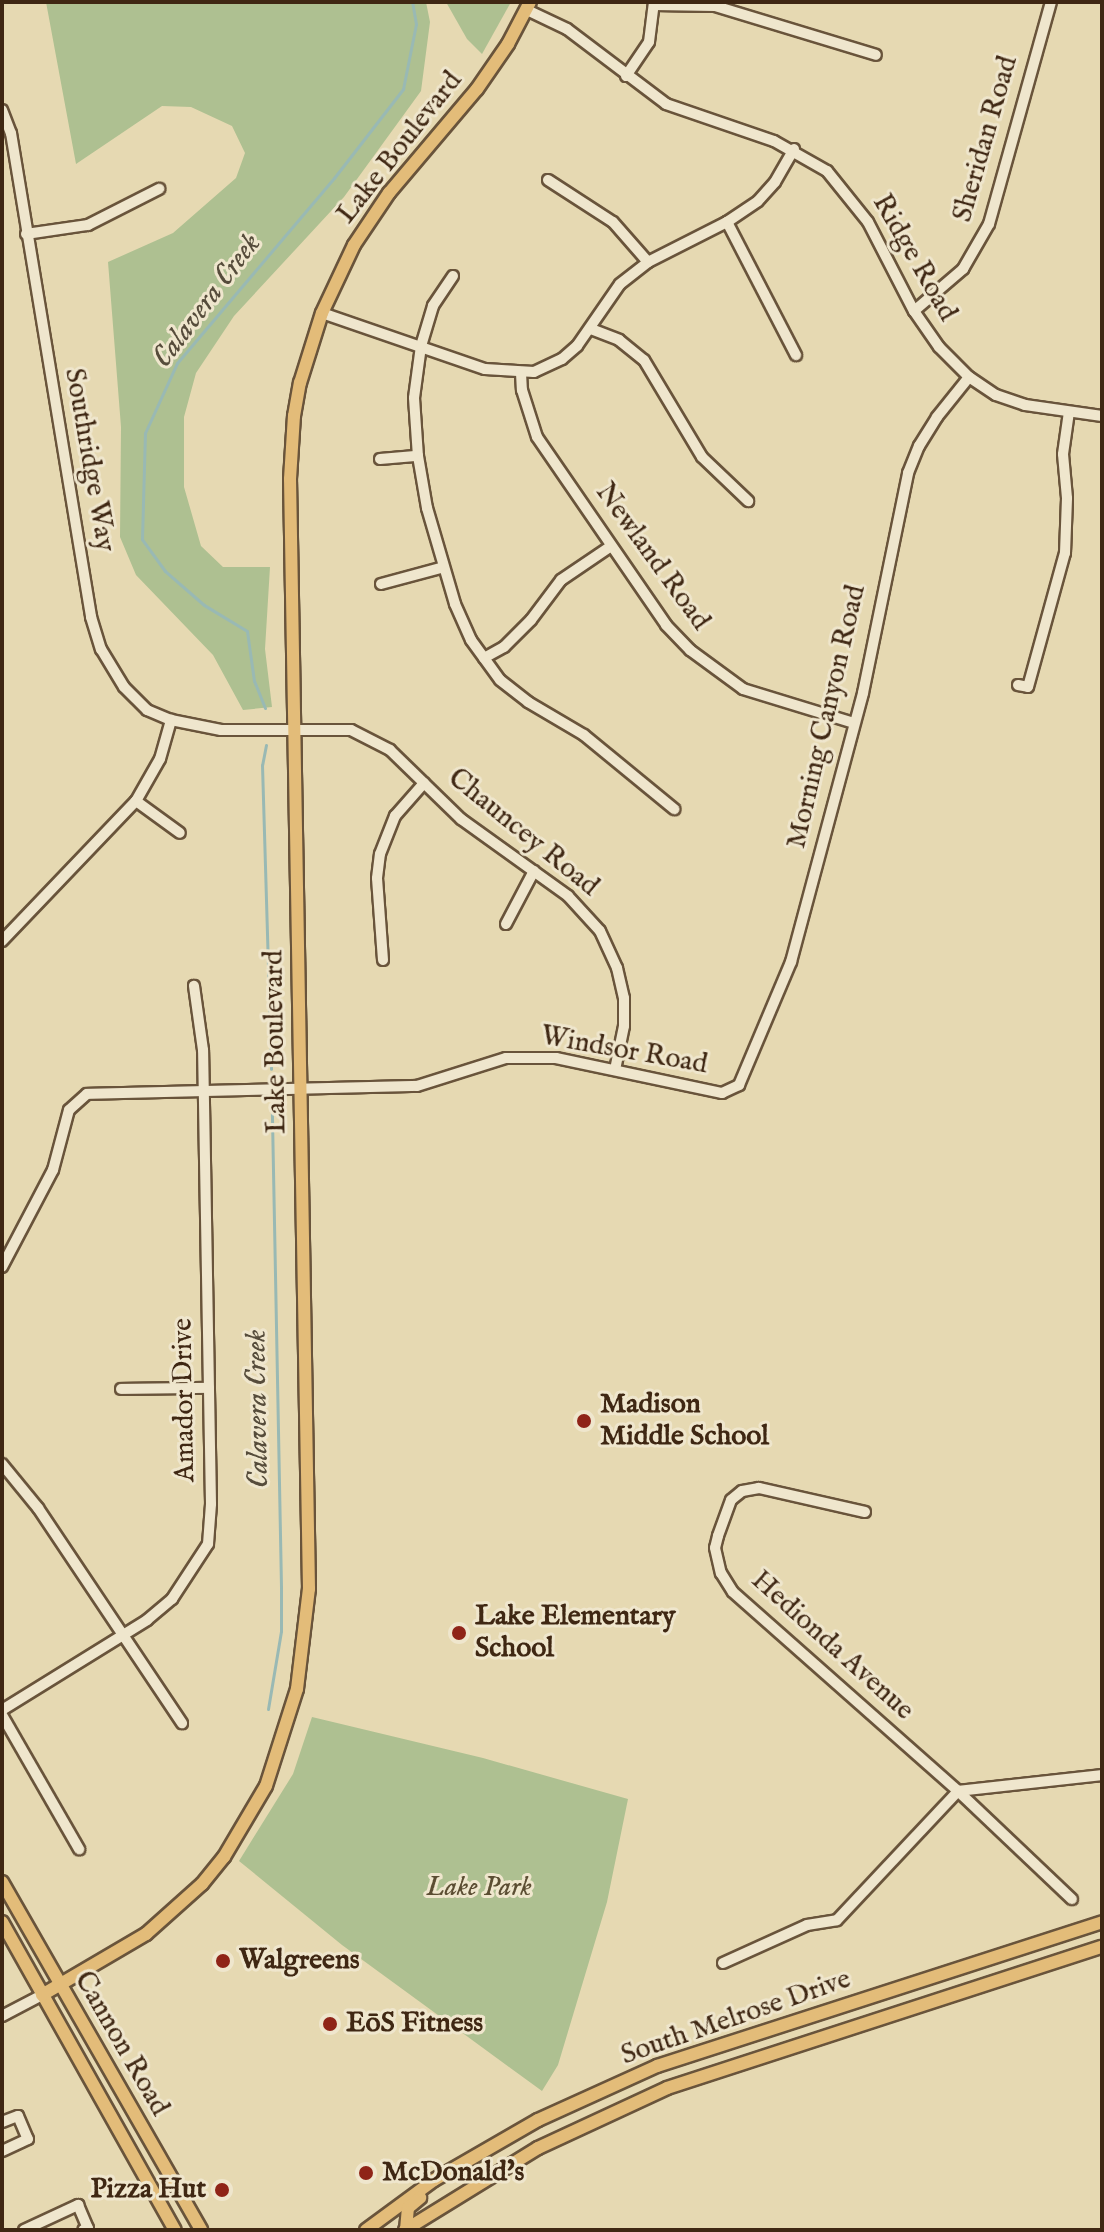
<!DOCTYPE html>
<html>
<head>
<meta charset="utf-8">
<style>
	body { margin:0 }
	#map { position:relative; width:1104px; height:2232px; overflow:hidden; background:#e6d9b2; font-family:"IM FELL English",serif }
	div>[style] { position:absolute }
	.green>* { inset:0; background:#aec091 }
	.stream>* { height:3px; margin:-1.5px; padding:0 1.5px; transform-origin:1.5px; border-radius:1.5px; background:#99b9b4 }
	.roads { filter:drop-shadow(2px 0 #69543b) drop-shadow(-2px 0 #69543b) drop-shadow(0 2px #69543b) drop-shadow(0 -2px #69543b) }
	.minor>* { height:10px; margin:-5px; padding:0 5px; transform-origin:5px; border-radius:5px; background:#efe6cd }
	.major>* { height:12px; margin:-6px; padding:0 6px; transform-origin:6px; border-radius:6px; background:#e3bc79 }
	.dots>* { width:22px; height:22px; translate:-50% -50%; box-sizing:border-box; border:4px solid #efe6cd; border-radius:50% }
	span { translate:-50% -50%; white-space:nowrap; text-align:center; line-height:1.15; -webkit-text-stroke:6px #efe6cd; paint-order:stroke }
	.street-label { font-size:28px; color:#3f2713 }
	.poi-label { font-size:28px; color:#3f2713; font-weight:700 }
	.left { translate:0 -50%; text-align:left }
	.right { translate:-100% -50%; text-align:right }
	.park-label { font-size:28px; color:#5b4d32; font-style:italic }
	.water-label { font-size:30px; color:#564c3b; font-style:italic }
	.frame { position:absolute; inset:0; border:4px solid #3f2713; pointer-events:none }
</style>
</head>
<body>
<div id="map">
	<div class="green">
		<i style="clip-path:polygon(46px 2px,426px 2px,430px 22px,421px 91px,344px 197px,234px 316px,196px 373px,184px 417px,184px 487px,201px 546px,223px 567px,270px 567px,265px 649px,272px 707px,243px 710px,213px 655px,136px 575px,120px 537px,121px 427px,108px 262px,173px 233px,236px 178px,245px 153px,232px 126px,191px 107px,162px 106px,76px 164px)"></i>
		<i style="clip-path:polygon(446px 2px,511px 2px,482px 54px,467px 39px)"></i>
		<i style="clip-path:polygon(312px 1717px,483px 1758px,628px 1799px,607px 1902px,558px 2065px,542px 2091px,342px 1945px,239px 1861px,293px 1774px)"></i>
	</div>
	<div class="stream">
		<i style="left:265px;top:708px;width:29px;rotate:-112deg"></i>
		<i style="left:254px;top:681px;width:50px;rotate:-98deg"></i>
		<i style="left:247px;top:631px;width:50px;rotate:-148.8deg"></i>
		<i style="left:204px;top:605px;width:52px;rotate:-138.9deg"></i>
		<i style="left:165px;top:571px;width:39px;rotate:-126deg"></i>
		<i style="left:142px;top:539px;width:106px;rotate:-88.4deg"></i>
		<i style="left:145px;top:433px;width:77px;rotate:-65.4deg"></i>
		<i style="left:177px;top:363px;width:243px;rotate:-49.7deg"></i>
		<i style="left:334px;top:178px;width:113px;rotate:-52.2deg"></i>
		<i style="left:403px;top:89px;width:66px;rotate:-78.7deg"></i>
		<i style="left:416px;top:24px;width:22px;rotate:-100deg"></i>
		<i style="left:266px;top:745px;width:20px;rotate:101deg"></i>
		<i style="left:262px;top:765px;width:304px;rotate:88.3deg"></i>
		<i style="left:268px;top:1709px;width:79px;rotate:-80.5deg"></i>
		<i style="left:281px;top:1631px;width:44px;rotate:-90deg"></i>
		<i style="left:281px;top:1587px;width:480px;rotate:-91.1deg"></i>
	</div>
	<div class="roads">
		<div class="minor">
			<i style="left:654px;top:5px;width:61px;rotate:0.9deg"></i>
			<i style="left:715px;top:6px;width:168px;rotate:16.9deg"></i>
			<i style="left:527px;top:10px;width:44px;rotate:25.4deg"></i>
			<i style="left:567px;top:29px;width:124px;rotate:37.1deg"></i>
			<i style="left:666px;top:104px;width:114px;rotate:18.9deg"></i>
			<i style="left:774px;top:141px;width:61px;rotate:29.5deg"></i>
			<i style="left:827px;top:171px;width:65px;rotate:51.2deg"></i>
			<i style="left:868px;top:222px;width:100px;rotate:62.7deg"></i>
			<i style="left:914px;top:311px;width:44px;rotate:55.2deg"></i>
			<i style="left:939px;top:347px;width:42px;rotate:45deg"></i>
			<i style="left:969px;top:377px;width:32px;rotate:34deg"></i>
			<i style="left:996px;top:395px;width:31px;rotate:19deg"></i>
			<i style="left:1025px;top:405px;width:78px;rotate:8.1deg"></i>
			<i style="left:626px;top:76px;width:41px;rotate:-55.9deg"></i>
			<i style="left:649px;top:42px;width:40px;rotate:-82.9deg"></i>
			<i style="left:2px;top:110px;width:25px;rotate:69deg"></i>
			<i style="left:11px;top:133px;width:491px;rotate:80.6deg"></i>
			<i style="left:91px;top:617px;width:34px;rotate:73deg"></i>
			<i style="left:101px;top:649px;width:44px;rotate:58.8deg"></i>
			<i style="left:124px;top:687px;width:33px;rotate:45deg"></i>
			<i style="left:147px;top:710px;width:26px;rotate:23deg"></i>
			<i style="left:171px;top:720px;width:51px;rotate:11.3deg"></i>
			<i style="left:221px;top:730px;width:130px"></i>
			<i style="left:351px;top:730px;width:44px;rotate:27.1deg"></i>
			<i style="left:390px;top:750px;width:99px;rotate:44.2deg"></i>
			<i style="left:461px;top:819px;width:132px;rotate:35.7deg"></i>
			<i style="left:568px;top:896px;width:47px;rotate:47.6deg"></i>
			<i style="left:600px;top:931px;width:41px;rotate:65.3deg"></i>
			<i style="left:617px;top:968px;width:31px;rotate:77deg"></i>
			<i style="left:624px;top:998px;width:28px;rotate:90deg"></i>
			<i style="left:624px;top:1026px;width:45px;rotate:101.6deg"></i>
			<i style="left:548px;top:180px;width:77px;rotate:32.9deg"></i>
			<i style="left:613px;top:222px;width:53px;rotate:48.8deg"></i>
			<i style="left:727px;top:222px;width:150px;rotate:62.6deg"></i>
			<i style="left:26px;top:234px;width:63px;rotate:-8.3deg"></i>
			<i style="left:88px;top:225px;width:80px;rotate:-26.9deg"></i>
			<i style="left:453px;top:276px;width:36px;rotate:124deg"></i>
			<i style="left:433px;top:306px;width:42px;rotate:106.7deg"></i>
			<i style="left:421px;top:346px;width:52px;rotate:97.7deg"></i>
			<i style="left:414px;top:398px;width:58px;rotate:86.1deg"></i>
			<i style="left:418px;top:456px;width:53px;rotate:80.2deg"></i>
			<i style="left:427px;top:508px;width:100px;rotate:73.7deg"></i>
			<i style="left:455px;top:604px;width:39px;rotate:66deg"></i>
			<i style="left:471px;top:640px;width:49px;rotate:54.1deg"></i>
			<i style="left:500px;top:680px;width:36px;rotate:38deg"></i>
			<i style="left:528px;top:702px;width:65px;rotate:30.5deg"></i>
			<i style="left:584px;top:735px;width:117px;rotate:39.4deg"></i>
			<i style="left:914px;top:311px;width:65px;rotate:-40.6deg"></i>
			<i style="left:963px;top:269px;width:52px;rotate:-60deg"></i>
			<i style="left:989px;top:224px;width:230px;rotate:-74.4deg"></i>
			<i style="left:322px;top:313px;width:172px;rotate:19deg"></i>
			<i style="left:485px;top:369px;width:49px;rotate:3.5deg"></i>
			<i style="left:534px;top:372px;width:31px;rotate:-25deg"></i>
			<i style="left:562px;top:359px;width:20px;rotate:-41deg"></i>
			<i style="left:577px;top:346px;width:75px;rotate:-55.3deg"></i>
			<i style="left:620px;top:284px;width:36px;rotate:-38deg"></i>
			<i style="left:648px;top:262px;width:89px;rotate:-26.9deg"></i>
			<i style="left:727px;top:222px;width:37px;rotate:-34deg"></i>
			<i style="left:758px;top:201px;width:25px;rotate:-48deg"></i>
			<i style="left:775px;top:182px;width:38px;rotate:-60deg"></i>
			<i style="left:591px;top:329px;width:30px;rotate:21deg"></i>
			<i style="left:619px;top:340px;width:32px;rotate:39deg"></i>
			<i style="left:644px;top:360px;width:113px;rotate:59.1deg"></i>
			<i style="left:702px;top:457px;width:64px;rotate:43.7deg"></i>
			<i style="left:521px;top:373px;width:17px;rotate:87deg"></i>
			<i style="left:522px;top:390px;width:49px;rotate:72.3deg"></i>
			<i style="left:537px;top:437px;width:228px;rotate:55.5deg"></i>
			<i style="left:666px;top:625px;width:35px;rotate:46deg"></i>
			<i style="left:690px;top:650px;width:66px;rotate:36.3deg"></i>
			<i style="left:743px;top:689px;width:116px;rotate:17deg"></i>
			<i style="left:380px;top:459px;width:38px;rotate:-5deg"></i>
			<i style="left:381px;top:584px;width:65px;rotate:-15.1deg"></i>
			<i style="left:484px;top:658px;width:23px;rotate:-29deg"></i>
			<i style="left:504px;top:647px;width:38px;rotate:-45deg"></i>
			<i style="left:531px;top:620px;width:50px;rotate:-53.1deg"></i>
			<i style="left:561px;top:580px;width:60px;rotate:-34.2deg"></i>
			<i style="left:1018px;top:685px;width:10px;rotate:11deg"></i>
			<i style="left:1028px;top:687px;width:139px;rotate:-74.6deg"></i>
			<i style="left:1065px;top:553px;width:55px;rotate:-87.9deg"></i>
			<i style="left:1067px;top:498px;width:44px;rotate:-95.2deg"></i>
			<i style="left:1063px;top:454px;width:42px;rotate:-81.9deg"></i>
			<i style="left:136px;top:801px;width:54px;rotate:36deg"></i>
			<i style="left:506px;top:924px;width:60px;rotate:-62.2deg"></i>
			<i style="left:2px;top:941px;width:194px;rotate:-46.3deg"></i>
			<i style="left:136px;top:801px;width:48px;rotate:-60.3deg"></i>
			<i style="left:160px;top:759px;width:41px;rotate:-74.2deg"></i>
			<i style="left:383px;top:960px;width:82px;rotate:-94.2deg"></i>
			<i style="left:377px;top:878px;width:24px;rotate:-83deg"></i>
			<i style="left:380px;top:854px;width:41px;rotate:-68.5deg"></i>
			<i style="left:395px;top:816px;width:44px;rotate:-48.7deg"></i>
			<i style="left:2px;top:1267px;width:110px;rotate:-62.3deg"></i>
			<i style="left:53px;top:1170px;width:62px;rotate:-75.1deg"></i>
			<i style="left:69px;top:1110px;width:24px;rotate:-42deg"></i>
			<i style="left:87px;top:1094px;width:330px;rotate:-1.4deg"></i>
			<i style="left:417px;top:1086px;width:93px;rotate:-17.5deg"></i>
			<i style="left:506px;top:1058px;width:50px"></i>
			<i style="left:556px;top:1058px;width:170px;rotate:11.9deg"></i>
			<i style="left:722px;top:1093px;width:19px;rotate:-25deg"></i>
			<i style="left:739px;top:1085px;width:134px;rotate:-67.1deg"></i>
			<i style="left:791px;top:962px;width:278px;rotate:-75deg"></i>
			<i style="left:863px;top:693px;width:225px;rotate:-78.4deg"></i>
			<i style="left:908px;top:473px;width:29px;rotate:-68deg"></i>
			<i style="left:919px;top:446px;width:34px;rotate:-58deg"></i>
			<i style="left:937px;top:417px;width:51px;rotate:-51.3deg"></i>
			<i style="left:121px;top:1389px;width:88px;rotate:-0.7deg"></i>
			<i style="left:2px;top:1464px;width:57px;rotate:50.7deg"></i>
			<i style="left:38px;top:1508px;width:259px;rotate:56.2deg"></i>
			<i style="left:865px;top:1512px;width:109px;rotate:-167.2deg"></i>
			<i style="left:759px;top:1488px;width:17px;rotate:170deg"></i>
			<i style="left:742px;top:1491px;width:14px;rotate:141deg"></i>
			<i style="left:731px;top:1500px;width:38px;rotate:110deg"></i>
			<i style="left:718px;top:1536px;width:12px;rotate:104deg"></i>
			<i style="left:715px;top:1548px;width:26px;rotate:77deg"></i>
			<i style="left:721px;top:1573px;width:22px;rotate:58deg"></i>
			<i style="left:733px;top:1592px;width:300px;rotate:41.5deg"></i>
			<i style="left:958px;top:1791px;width:157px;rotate:43.5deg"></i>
			<i style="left:2px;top:1710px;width:171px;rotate:-31.8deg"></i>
			<i style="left:147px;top:1620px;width:33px;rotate:-40deg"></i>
			<i style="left:172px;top:1599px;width:66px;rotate:-56.8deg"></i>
			<i style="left:208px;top:1544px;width:40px;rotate:-85.7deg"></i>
			<i style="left:211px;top:1504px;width:454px;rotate:-91deg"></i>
			<i style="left:203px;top:1050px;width:65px;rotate:-98deg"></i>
			<i style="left:2px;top:1715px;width:155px;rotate:60.1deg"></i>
			<i style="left:723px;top:1963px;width:92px;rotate:-24.3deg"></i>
			<i style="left:807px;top:1925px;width:30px;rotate:-9deg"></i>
			<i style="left:837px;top:1920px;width:177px;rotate:-46.8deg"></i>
			<i style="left:958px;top:1791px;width:145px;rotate:-6.3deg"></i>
			<i style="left:2px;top:2016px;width:45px;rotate:-27.7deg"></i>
			<i style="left:2px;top:2122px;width:17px;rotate:-21deg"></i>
			<i style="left:18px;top:2116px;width:25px;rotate:67deg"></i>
			<i style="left:28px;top:2139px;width:29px;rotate:155deg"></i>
			<i style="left:24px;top:2230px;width:60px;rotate:-24.8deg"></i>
			<i style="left:78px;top:2205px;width:25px;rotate:67deg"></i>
			<i style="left:88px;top:2228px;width:5px;rotate:158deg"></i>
		</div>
		<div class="major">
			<i style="left:2px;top:1882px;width:401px;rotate:60.2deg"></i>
			<i style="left:2px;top:1922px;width:353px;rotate:60.7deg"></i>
			<i style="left:42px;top:1995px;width:121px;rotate:-30.4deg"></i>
			<i style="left:146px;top:1934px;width:75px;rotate:-41.8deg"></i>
			<i style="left:202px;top:1884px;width:35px;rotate:-51deg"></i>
			<i style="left:224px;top:1857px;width:82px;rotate:-59.4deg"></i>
			<i style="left:266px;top:1786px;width:102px;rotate:-72.3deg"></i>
			<i style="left:297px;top:1689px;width:101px;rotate:-83.2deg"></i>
			<i style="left:309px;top:1589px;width:1110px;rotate:-90.98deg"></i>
			<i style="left:290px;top:479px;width:63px;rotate:-86.4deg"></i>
			<i style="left:294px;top:416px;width:34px;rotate:-80deg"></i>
			<i style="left:300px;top:383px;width:73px;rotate:-72.6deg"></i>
			<i style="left:322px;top:313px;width:75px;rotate:-64.8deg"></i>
			<i style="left:354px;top:245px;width:63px;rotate:-56.1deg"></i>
			<i style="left:389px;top:193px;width:136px;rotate:-49.8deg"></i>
			<i style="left:477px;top:89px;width:55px;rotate:-55.4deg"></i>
			<i style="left:508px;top:44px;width:47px;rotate:-62.4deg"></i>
			<i style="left:366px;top:2230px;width:84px;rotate:-36.3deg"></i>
			<i style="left:434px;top:2180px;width:120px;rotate:-30deg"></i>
			<i style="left:538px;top:2120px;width:131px;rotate:-24.4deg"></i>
			<i style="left:657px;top:2066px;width:468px;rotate:-17.9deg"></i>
			<i style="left:405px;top:2230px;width:156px;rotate:-31.7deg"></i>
			<i style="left:538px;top:2148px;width:142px;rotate:-24.9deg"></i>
			<i style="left:667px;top:2088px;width:457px;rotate:-18deg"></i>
			<i style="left:406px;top:2230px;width:22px;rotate:-85deg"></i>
			<i style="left:408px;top:2208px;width:16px;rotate:-40deg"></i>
		</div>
	</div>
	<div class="dots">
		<i style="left:584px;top:1421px;background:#8f2418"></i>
		<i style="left:459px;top:1633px;background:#8f2418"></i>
		<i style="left:223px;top:1961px;background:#8f2418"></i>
		<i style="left:330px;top:2024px;background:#8f2418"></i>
		<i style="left:366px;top:2173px;background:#8f2418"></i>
		<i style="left:222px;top:2190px;background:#8f2418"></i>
	</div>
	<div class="street-label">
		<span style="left:986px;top:139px;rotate:-74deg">Sheridan Road</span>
		<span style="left:400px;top:148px;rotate:-52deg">Lake Boulevard</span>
		<span style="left:914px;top:258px;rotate:60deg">Ridge Road</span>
		<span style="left:89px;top:460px;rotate:80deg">Southridge Way</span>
		<span style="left:652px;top:557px;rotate:54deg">Newland Road</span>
		<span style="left:827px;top:717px;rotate:-77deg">Morning Canyon Road</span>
		<span style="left:523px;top:833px;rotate:39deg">Chauncey Road</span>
		<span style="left:276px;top:1042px;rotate:-91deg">Lake Boulevard</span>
		<span style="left:624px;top:1051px;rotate:10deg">Windsor Road</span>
		<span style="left:185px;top:1400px;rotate:-91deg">Amador Drive</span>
		<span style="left:832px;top:1646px;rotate:42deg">Hedionda Avenue</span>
		<span style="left:736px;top:2018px;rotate:-19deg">South Melrose Drive</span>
		<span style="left:121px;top:2044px;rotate:60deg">Cannon Road</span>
	</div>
	<div class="poi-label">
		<span class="left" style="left:600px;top:1421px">Madison<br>Middle School</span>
		<span class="left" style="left:475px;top:1633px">Lake Elementary<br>School</span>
		<span class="left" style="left:239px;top:1961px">Walgreens</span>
		<span class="left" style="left:346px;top:2024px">EōS Fitness</span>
		<span class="left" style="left:382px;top:2173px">McDonald's</span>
		<span class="right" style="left:206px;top:2190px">Pizza Hut</span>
	</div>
	<div class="park-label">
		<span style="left:479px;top:1888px">Lake Park</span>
	</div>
	<div class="water-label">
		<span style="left:207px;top:301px;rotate:-53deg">Calavera Creek</span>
		<span style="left:258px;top:1409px;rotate:-91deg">Calavera Creek</span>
	</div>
	<div class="frame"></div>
</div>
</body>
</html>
